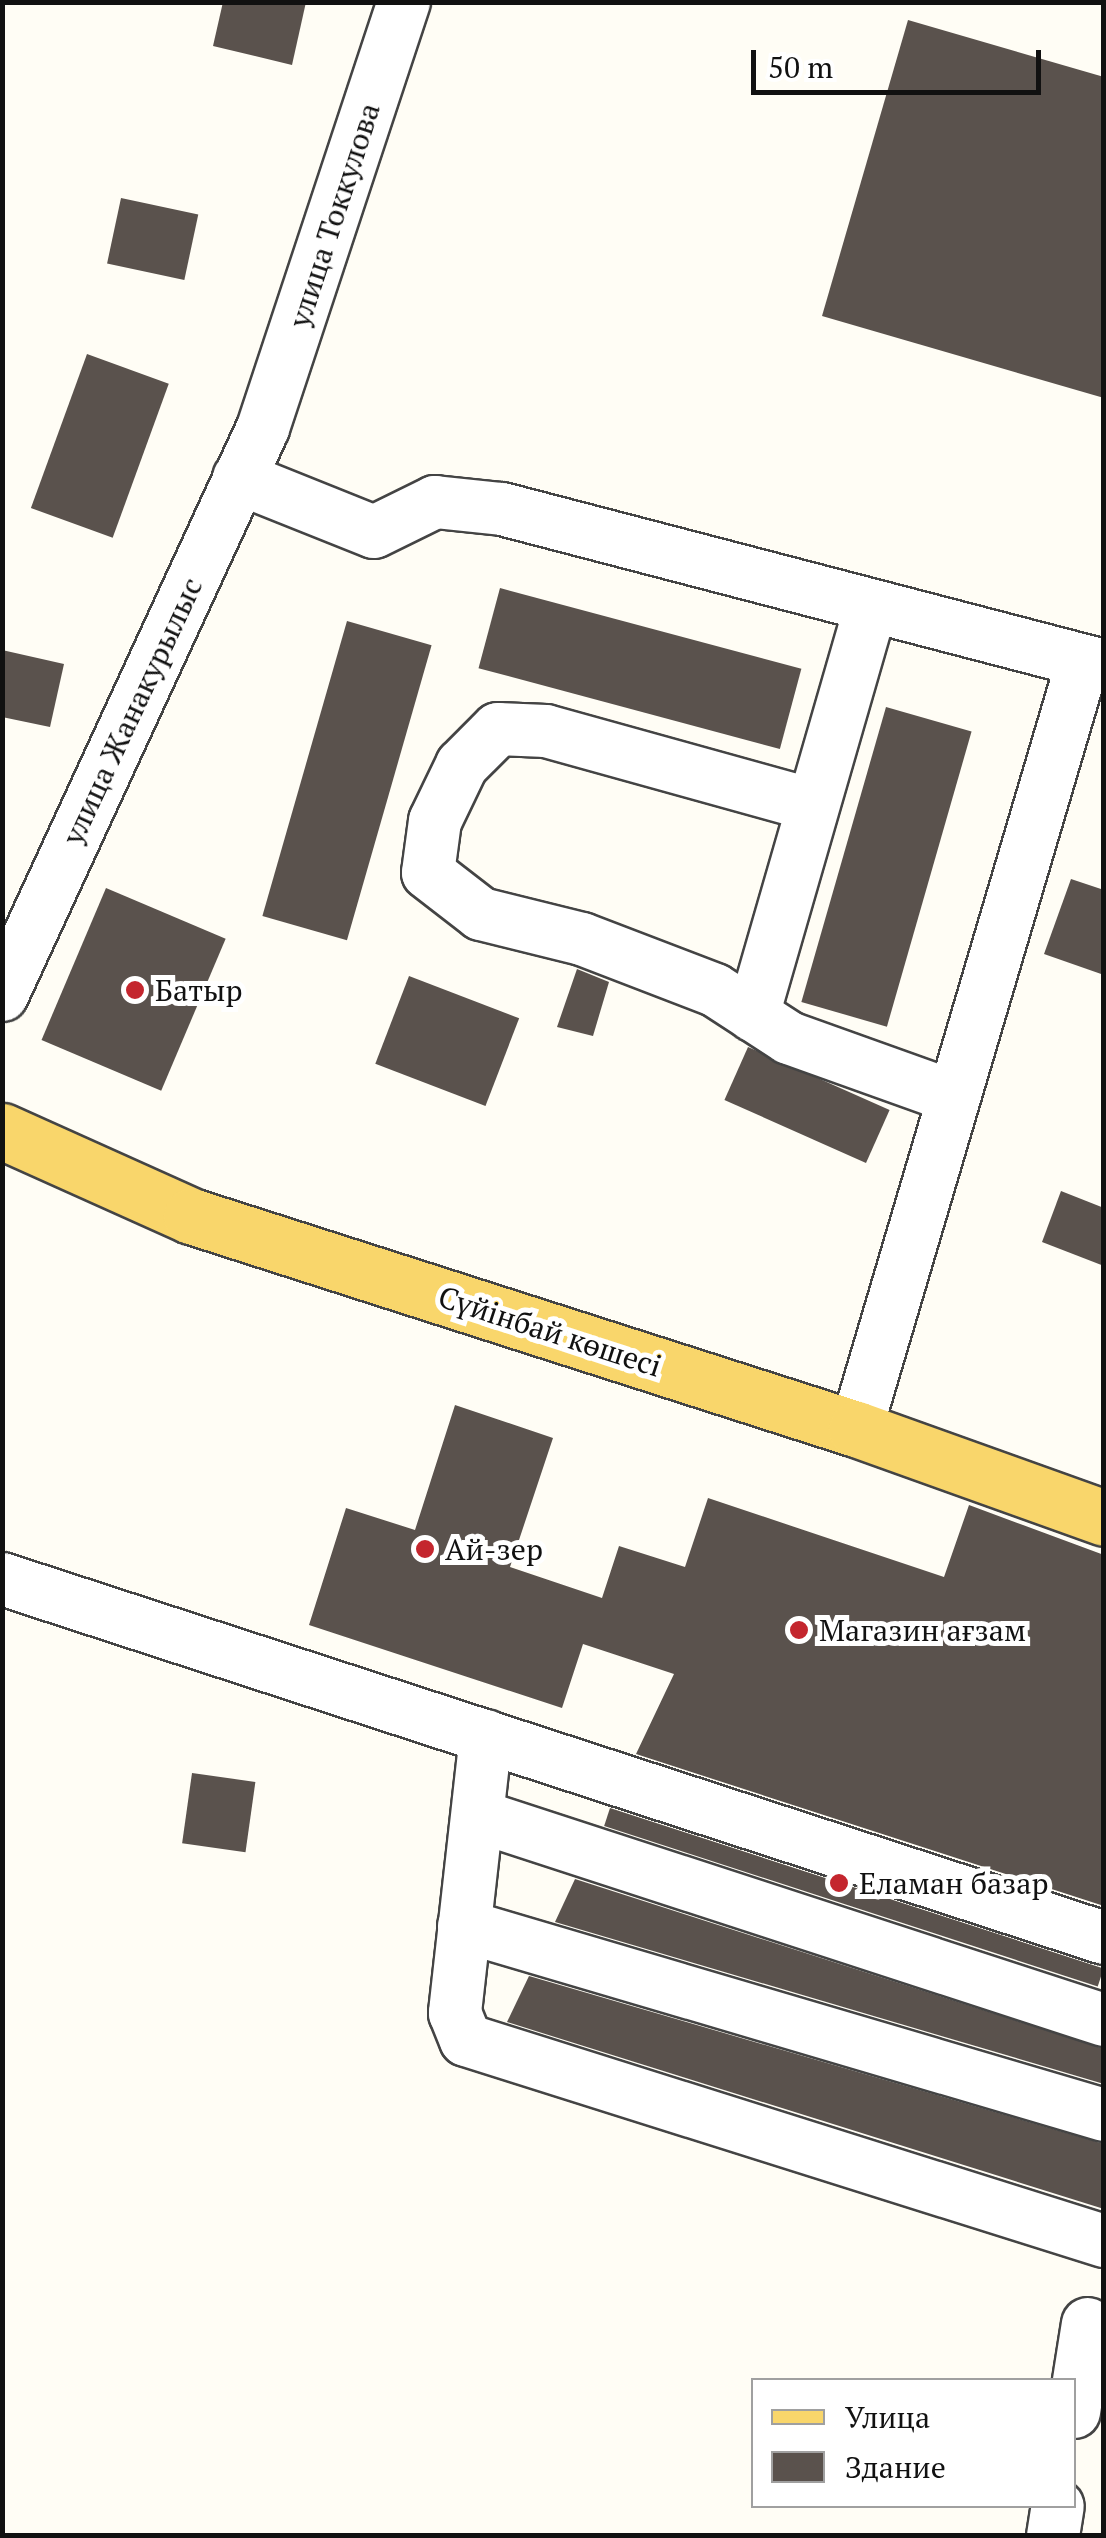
<!DOCTYPE html>
<html>
<head>
<meta charset="utf-8">
<style>
	body { margin:0 }
	#map { position:relative; width:1106px; height:2538px; overflow:hidden; background:#fffdf5; font-family:"PT Serif",serif }
	div>[style] { position:absolute }
	.building>* { inset:0; background:#5a524d; transform-origin:0 0 }
	.roads { filter:drop-shadow(2px 0 #444) drop-shadow(-2px 0 #444) drop-shadow(0 2px #444) drop-shadow(0 -2px #444) }
	.minor>* { height:52px; margin:-26px; padding:0 26px; transform-origin:26px; border-radius:26px; background:#fff }
	.major>* { height:55px; margin:-27.5px; padding:0 27.5px; transform-origin:27.5px; border-radius:27.5px; background:#f9d66b }
	.dots>* { width:28px; height:28px; translate:-50% -50%; box-sizing:border-box; border:5px solid #fff; border-radius:50% }
	span { translate:-50% -50%; white-space:nowrap; text-align:center; line-height:1.15; -webkit-text-stroke:10px #fff; paint-order:stroke }
	.street-label { font-size:30px; color:#111 }
	.poi-label { font-size:30px; color:#111 }
	.left { translate:0 -50%; text-align:left }
	.frame { position:absolute; inset:0; border:5px solid #111; pointer-events:none }
	.legend { position:absolute; left:751px; top:2378px; width:325px; height:130px; box-sizing:border-box; background:#fff; border:2px solid #a0a0a0; margin:0; padding:12px 18px; list-style:none; font-size:30px; color:#111 }
	.legend li { display:flex; align-items:center; gap:20px; height:50px }
	.legend b { width:50px; border:2px solid #a0a0a0 }
	.scale { position:absolute; left:751px; top:50px; width:290px; height:45px; box-sizing:border-box; border:5px solid #111; border-top:0; padding-left:12px; font-size:30px; line-height:35px; white-space:nowrap; color:#111; -webkit-text-stroke:8px #fff; paint-order:stroke }
</style>
</head>
<body>
<div id="map">
	<div class="building">
		<i style="clip-path:polygon(223px 2px,306px 2px,292px 65px,213px 46px)"></i>
		<i style="clip-path:polygon(908px 20px,1104px 77px,1104px 398px,822px 316px)"></i>
		<i style="left:121px;top:198px;width:79px;height:67px;rotate:12deg"></i>
		<i style="left:87px;top:354px;width:87px;height:164px;rotate:20deg"></i>
		<i style="left:500px;top:588px;width:312px;height:83px;rotate:15deg"></i>
		<i style="left:347px;top:621px;width:88px;height:307px;rotate:16deg"></i>
		<i style="clip-path:polygon(2px 650px,64px 664px,50px 727px,2px 717px)"></i>
		<i style="left:886px;top:707px;width:89px;height:307px;rotate:16deg"></i>
		<i style="clip-path:polygon(1071px 879px,1104px 890px,1104px 975px,1044px 954px)"></i>
		<i style="left:106px;top:888px;width:130px;height:165px;rotate:23deg"></i>
		<i style="clip-path:polygon(577px 969px,609px 982px,593px 1036px,557px 1027px)"></i>
		<i style="left:409px;top:976px;width:118px;height:94px;rotate:21deg"></i>
		<i style="left:748px;top:1047px;width:155px;height:58px;rotate:24deg"></i>
		<i style="clip-path:polygon(1061px 1191px,1104px 1208px,1104px 1266px,1042px 1242px)"></i>
		<i style="clip-path:polygon(455px 1405px,553px 1438px,510px 1567px,602px 1598px,619px 1546px,685px 1567px,708px 1498px,944px 1577px,969px 1505px,1104px 1555px,1104px 1906px,636px 1754px,674px 1674px,583px 1644px,562px 1708px,309px 1625px,346px 1508px,415px 1530px)"></i>
		<i style="left:192px;top:1773px;width:64px;height:71px;rotate:8deg"></i>
		<i style="left:610px;top:1808px;width:519px;height:19px;rotate:18deg"></i>
		<i style="clip-path:polygon(575px 1879px,1104px 2049px,1104px 2084px,555px 1922px)"></i>
		<i style="clip-path:polygon(529px 1976px,1104px 2144px,1104px 2209px,507px 2022px)"></i>
	</div>
	<div class="roads">
		<div class="minor">
			<i style="left:239px;top:478px;width:145px;rotate:21.8deg"></i>
			<i style="left:374px;top:532px;width:68px;rotate:-26.2deg"></i>
			<i style="left:435px;top:502px;width:67px;rotate:6deg"></i>
			<i style="left:502px;top:509px;width:622px;rotate:14.62deg"></i>
			<i style="left:809px;top:804px;width:273px;rotate:-164.5deg"></i>
			<i style="left:546px;top:731px;width:48px;rotate:-177.6deg"></i>
			<i style="left:498px;top:729px;width:51px;rotate:135deg"></i>
			<i style="left:462px;top:765px;width:62px;rotate:115.7deg"></i>
			<i style="left:435px;top:821px;width:52px;rotate:97.7deg"></i>
			<i style="left:428px;top:873px;width:67px;rotate:37.7deg"></i>
			<i style="left:481px;top:914px;width:104px;rotate:13.9deg"></i>
			<i style="left:582px;top:939px;width:142px;rotate:21deg"></i>
			<i style="left:715px;top:990px;width:88px;rotate:33deg"></i>
			<i style="left:789px;top:1038px;width:175px;rotate:19.7deg"></i>
			<i style="left:2px;top:995px;width:624px;rotate:-65.28deg"></i>
			<i style="left:263px;top:428px;width:449px;rotate:-71.7deg"></i>
			<i style="left:753px;top:1015px;width:426px;rotate:-73.9deg"></i>
			<i style="left:856px;top:1429px;width:801px;rotate:-73.53deg"></i>
			<i style="left:2px;top:1579px;width:1159px;rotate:18.04deg"></i>
			<i style="left:486px;top:1736px;width:279px;rotate:96.4deg"></i>
			<i style="left:455px;top:2013px;width:29px;rotate:68deg"></i>
			<i style="left:466px;top:2040px;width:669px;rotate:17.49deg"></i>
			<i style="left:478px;top:1816px;width:658px;rotate:18.05deg"></i>
			<i style="left:464px;top:1926px;width:667px;rotate:16.45deg"></i>
			<i style="left:1074px;top:2412px;width:89px;rotate:-81deg"></i>
			<i style="left:1053px;top:2536px;width:30px;rotate:-81deg"></i>
		</div>
		<div class="major">
			<i style="left:2px;top:1131px;width:207px;rotate:24.2deg"></i>
			<i style="left:191px;top:1216px;width:698px;rotate:17.76deg"></i>
			<i style="left:856px;top:1429px;width:263px;rotate:19.7deg"></i>
		</div>
	</div>
	<div class="dots">
		<i style="left:135px;top:990px;background:#c4262e"></i>
		<i style="left:425px;top:1549px;background:#c4262e"></i>
		<i style="left:799px;top:1630px;background:#c4262e"></i>
		<i style="left:839px;top:1883px;background:#c4262e"></i>
	</div>
	<div class="street-label">
		<span style="left:334px;top:215px;rotate:-72deg">улица Токкулова</span>
		<span style="left:132px;top:711px;rotate:-65deg">улица Жанакурылыс</span>
		<span style="left:550px;top:1331px;rotate:18deg">Сүйінбай көшесі</span>
	</div>
	<div class="poi-label">
		<span class="left" style="left:155px;top:990px">Батыр</span>
		<span class="left" style="left:445px;top:1549px">Ай-зер</span>
		<span class="left" style="left:819px;top:1630px">Магазин ағзам</span>
		<span class="left" style="left:859px;top:1883px">Еламан базар</span>
	</div>
	<div class="frame"></div>
	<ul class="legend">
	<li><b style="height:12px;background:#f9d66b"></b>Улица</li>
	<li><b style="height:28px;background:#5a524d"></b>Здание</li>
	</ul>
	<div class="scale">50 m</div>
</div>
</body>
</html>
